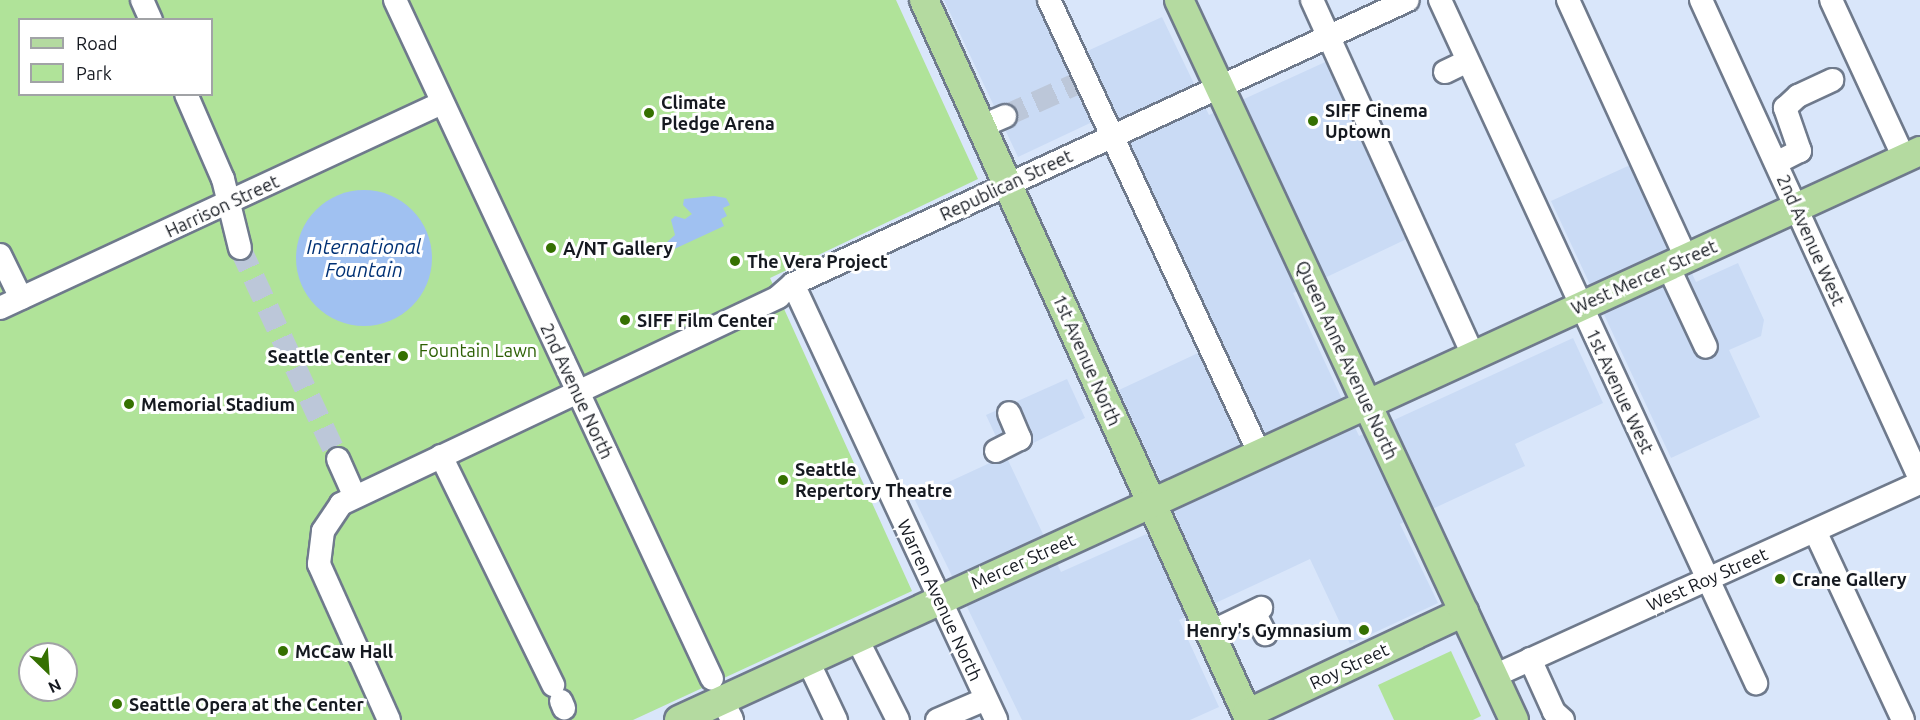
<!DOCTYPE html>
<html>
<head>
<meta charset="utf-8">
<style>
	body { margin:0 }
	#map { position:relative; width:1920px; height:720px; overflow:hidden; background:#d9e6fa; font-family:Ubuntu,sans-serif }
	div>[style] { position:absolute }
	.built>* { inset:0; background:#cadbf5 }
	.green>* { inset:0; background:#b0e399 }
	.water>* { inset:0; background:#a0c1f1 }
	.round { border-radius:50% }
	.minor-tunnel>* { height:22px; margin-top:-11px; transform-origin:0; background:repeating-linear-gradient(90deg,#bcc7d9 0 22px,transparent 0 33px) }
	.roads { filter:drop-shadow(2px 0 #6f7a8c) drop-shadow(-2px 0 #6f7a8c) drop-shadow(0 2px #6f7a8c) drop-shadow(0 -2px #6f7a8c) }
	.minor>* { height:22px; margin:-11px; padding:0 11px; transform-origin:11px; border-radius:11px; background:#fff }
	.major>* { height:28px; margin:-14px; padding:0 14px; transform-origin:14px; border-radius:14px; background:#b4daa0 }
	.dots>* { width:16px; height:16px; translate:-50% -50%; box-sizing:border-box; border:3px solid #fff; border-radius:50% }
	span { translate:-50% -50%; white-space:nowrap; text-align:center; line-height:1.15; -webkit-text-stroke:6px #fff; paint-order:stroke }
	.poi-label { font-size:18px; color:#151920; font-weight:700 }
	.left { translate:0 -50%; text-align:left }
	.right { translate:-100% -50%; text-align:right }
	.street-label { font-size:18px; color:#151920 }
	.park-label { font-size:18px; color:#2e6105 }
	.water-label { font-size:20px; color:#003175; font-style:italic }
	.legend { position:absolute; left:18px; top:18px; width:195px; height:78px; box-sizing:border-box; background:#fff; border:2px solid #a1a3a6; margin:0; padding:8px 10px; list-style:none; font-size:18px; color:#151920 }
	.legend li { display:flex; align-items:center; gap:12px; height:30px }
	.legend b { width:30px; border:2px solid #a1a3a6 }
	.north { position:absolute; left:18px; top:642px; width:60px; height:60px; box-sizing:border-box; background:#fff; border:2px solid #a1a3a6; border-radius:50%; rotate:155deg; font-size:16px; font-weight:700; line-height:24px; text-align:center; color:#151920 }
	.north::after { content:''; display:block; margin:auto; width:21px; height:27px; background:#357001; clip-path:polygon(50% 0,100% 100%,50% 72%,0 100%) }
</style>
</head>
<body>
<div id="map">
	<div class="built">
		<i style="clip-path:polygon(944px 0,1045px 0,1072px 58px,1162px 17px,1209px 115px,1334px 58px,1415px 235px,1293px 293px,1359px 436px,1573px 338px,1603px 403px,1515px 444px,1525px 466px,1400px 524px,1438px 603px,1350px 644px,1310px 559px,1179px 620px,1219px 707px,1190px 720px,1022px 720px,914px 498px,1005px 456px,986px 415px,1067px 379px,1085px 418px,1006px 456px,1061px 572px,1178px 520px,1119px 390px,1213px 346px,1105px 116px,1018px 157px)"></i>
		<i style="clip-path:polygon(1639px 161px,1696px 282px,1738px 263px,1764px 320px,1761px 336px,1729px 350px,1760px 417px,1671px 458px,1551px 201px)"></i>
	</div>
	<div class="green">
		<i style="clip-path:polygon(evenodd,0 0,896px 0,978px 179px,770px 278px,912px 591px,633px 720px,0 720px,0 0,20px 20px,212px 20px,212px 94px,20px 94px,20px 20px,0 0,30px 654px,66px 654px,66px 690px,30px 690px,30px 654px)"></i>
		<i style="clip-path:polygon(1451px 651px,1481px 716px,1473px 720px,1394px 720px,1378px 685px)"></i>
	</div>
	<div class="water">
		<i class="round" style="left:296px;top:190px;width:136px;height:136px"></i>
		<i style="clip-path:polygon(714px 196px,726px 198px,730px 205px,723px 208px,727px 216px,721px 219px,724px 226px,670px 251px,667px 242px,675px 235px,671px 220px,675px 216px,685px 219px,692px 214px,683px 205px,684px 199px)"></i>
	</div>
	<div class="minor-tunnel">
		<i style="left:1005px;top:116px;width:78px;rotate:-24.3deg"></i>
		<i style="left:240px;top:248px;width:233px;rotate:65.1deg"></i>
	</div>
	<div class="roads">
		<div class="minor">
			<i style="left:142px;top:0;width:22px;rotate:66deg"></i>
			<i style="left:395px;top:0;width:749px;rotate:64.97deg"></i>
			<i style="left:1049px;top:0;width:498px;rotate:65.1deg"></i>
			<i style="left:1312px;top:0;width:390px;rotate:65.6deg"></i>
			<i style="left:1440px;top:0;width:753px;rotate:65.17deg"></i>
			<i style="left:1568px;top:0;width:284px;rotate:65.4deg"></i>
			<i style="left:1701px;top:0;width:527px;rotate:65.43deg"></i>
			<i style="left:1831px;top:0;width:174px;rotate:65.2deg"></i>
			<i style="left:1445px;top:72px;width:25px;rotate:-26deg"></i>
			<i style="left:186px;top:94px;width:93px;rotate:66.5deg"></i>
			<i style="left:223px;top:179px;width:71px;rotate:76.2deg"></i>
			<i style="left:982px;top:126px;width:25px;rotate:-23deg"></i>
			<i style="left:1776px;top:163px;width:27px;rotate:-27deg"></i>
			<i style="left:1800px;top:151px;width:46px;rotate:-109.2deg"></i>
			<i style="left:1785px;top:108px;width:18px;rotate:-43deg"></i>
			<i style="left:1798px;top:96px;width:38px;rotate:-25deg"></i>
			<i style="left:0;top:255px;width:48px;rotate:64deg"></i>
			<i style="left:1668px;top:266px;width:89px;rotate:64.9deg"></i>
			<i style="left:793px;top:284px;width:481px;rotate:65deg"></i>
			<i style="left:0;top:308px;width:487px;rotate:-24.9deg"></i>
			<i style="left:996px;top:451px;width:27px;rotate:-27deg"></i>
			<i style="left:1020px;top:439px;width:28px;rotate:-113deg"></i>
			<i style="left:441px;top:456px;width:255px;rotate:63.9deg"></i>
			<i style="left:338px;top:459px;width:39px;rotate:66deg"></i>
			<i style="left:1815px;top:531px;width:208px;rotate:65deg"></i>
			<i style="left:1254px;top:612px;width:25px;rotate:63deg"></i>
			<i style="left:1209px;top:633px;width:58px;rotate:-25.7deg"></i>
			<i style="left:856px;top:637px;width:93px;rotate:63.2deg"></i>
			<i style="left:807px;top:659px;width:68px;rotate:64.6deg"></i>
			<i style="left:1530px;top:659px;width:58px;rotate:65.6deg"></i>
			<i style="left:1554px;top:712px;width:12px;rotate:42deg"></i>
			<i style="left:1494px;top:676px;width:468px;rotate:-24.4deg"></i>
			<i style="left:722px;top:700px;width:22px;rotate:63deg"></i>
			<i style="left:561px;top:701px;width:8px;rotate:67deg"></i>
			<i style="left:389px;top:720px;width:171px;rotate:-114.2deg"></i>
			<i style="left:319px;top:564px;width:33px;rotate:-83deg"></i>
			<i style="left:323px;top:531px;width:32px;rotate:-56deg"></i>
			<i style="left:341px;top:504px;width:484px;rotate:-25.3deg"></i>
			<i style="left:778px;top:297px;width:20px;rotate:-41deg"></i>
			<i style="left:793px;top:284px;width:677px;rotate:-24.79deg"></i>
			<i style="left:937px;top:720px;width:53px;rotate:-23.2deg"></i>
		</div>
		<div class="major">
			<i style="left:924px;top:0;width:784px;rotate:65.66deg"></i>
			<i style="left:1247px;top:714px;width:240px;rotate:-25.2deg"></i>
			<i style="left:1179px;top:0;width:794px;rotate:65.05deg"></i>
			<i style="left:679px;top:720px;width:1365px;rotate:-24.63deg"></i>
		</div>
	</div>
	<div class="dots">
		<i style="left:649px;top:113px;background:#357001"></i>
		<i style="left:1313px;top:121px;background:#357001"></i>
		<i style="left:551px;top:248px;background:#357001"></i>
		<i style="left:735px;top:261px;background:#357001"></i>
		<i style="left:625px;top:320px;background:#357001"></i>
		<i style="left:403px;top:356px;background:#357001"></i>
		<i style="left:129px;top:404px;background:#357001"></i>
		<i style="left:783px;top:480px;background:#357001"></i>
		<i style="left:1780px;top:579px;background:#357001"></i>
		<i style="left:1364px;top:630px;background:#357001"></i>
		<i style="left:283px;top:651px;background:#357001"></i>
		<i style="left:117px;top:704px;background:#357001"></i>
	</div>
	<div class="poi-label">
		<span class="left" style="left:661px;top:113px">Climate<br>Pledge Arena</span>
		<span class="left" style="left:1325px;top:121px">SIFF Cinema<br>Uptown</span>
		<span class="left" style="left:563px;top:248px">A/NT Gallery</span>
		<span class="left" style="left:747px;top:261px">The Vera Project</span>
		<span class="left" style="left:637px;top:320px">SIFF Film Center</span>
		<span class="right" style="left:391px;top:356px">Seattle Center</span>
		<span class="left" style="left:141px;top:404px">Memorial Stadium</span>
		<span class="left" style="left:795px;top:480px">Seattle<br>Repertory Theatre</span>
		<span class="left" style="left:1792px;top:579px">Crane Gallery</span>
		<span class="right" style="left:1352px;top:630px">Henry's Gymnasium</span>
		<span class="left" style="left:295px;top:651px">McCaw Hall</span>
		<span class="left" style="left:129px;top:704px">Seattle Opera at the Center</span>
	</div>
	<div class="street-label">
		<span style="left:1006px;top:185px;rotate:-25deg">Republican Street</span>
		<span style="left:222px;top:206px;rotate:-25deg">Harrison Street</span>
		<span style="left:1811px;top:240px;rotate:66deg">2nd Avenue West</span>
		<span style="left:1644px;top:277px;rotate:-24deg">West Mercer Street</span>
		<span style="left:1087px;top:360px;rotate:66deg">1st Avenue North</span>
		<span style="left:1347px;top:360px;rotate:65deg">Queen Anne Avenue North</span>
		<span style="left:577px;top:391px;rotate:65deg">2nd Avenue North</span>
		<span style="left:1620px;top:391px;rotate:65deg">1st Avenue West</span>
		<span style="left:1023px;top:561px;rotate:-24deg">Mercer Street</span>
		<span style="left:1707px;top:579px;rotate:-24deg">West Roy Street</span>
		<span style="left:940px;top:600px;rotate:65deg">Warren Avenue North</span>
		<span style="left:1349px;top:666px;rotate:-25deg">Roy Street</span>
	</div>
	<div class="park-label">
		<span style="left:478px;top:350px">Fountain Lawn</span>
	</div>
	<div class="water-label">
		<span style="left:364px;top:258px">International<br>Fountain</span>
	</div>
	<ul class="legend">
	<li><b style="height:8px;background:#b4daa0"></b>Road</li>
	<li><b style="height:16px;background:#b0e399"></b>Park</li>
	</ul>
	<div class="north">N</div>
</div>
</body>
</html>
